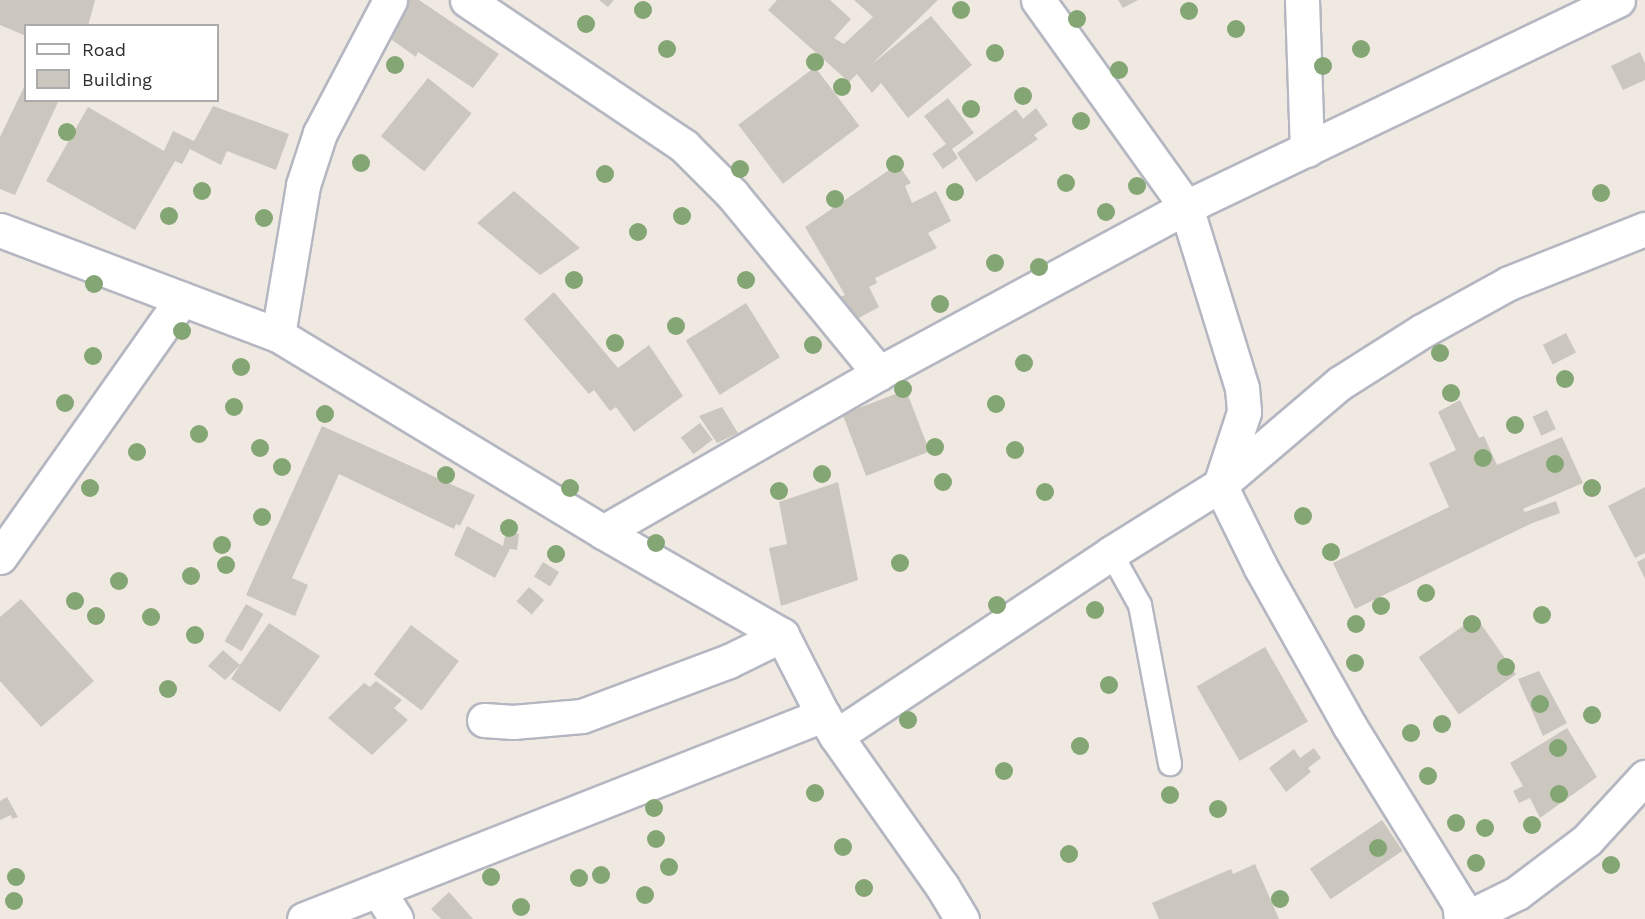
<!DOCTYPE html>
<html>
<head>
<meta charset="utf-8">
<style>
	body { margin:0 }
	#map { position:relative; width:1645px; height:919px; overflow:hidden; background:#efe9e1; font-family:"Work Sans",sans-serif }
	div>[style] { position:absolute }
	.building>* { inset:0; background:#cbc7bf; transform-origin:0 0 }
	.roads { filter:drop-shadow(2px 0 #b4b7c1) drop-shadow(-2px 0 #b4b7c1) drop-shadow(0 2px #b4b7c1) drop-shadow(0 -2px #b4b7c1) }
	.service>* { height:22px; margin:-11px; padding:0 11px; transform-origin:11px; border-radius:11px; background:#fff }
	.minor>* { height:33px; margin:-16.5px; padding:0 16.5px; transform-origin:16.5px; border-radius:16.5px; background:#fff }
	.trees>* { width:18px; height:18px; margin:-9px; border-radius:50%; background:#84a574 }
	span { translate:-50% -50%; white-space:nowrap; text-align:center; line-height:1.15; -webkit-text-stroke:5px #fff; paint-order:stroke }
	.legend { position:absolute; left:24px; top:24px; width:195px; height:78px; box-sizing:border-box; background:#fff; border:2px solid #ababab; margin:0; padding:8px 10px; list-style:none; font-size:18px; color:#2e2e2e }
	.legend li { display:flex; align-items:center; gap:12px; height:30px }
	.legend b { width:30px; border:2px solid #ababab }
</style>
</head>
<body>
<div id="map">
	<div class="building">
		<i style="clip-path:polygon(0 0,95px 0,88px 26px,26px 26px,26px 36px,0 25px)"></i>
		<i style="clip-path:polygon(399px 0,419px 0,499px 54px,473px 88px,418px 52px,416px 57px,381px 32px)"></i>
		<i style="clip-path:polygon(599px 0,614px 0,608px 7px)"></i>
		<i style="clip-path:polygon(777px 0,830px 0,851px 19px,834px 38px,844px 44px,873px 17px,854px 0,938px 0,871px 65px,931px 16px,972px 65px,908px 118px,881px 83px,872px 93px,857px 74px,849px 82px,768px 10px)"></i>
		<i style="clip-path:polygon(1118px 0,1138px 0,1123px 8px)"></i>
		<i style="clip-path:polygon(1640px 52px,1645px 63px,1645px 80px,1623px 90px,1611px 66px)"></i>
		<i style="left:815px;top:67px;width:74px;height:96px;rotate:53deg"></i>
		<i style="left:428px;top:78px;width:56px;height:75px;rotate:39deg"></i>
		<i style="clip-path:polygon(26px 83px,26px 100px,59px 100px,15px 195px,0 189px,0 137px)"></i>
		<i style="clip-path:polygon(948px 98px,974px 133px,952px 149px,958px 158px,943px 169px,932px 154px,946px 144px,924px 116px)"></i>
		<i style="clip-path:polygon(213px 106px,289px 134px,276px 170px,227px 151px,221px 165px,190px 149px,182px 164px,175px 161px,135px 230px,46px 181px,88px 107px,164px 151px,173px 131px,194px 141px)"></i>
		<i style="clip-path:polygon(1036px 108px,1048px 125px,1034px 135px,1038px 139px,976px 182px,957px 153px,1016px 109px,1023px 119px)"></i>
		<i style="clip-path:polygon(898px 164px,911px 183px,905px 186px,912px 203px,936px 191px,951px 221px,928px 233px,937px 248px,875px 278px,877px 283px,869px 287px,879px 307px,855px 320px,840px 297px,845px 295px,805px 227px)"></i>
		<i style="clip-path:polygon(514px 191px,580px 248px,540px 275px,477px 223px)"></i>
		<i style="clip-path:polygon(554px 292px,618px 368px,649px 345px,683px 396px,634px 432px,616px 407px,610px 411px,594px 390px,589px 394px,524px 319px)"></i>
		<i style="left:746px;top:303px;width:64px;height:71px;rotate:58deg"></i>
		<i style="left:1566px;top:333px;width:22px;height:26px;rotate:63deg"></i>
		<i style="left:906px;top:390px;width:66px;height:68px;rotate:69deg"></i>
		<i style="clip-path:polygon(1460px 400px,1479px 438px,1484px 436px,1497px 465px,1562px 437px,1583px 483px,1523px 509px,1525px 512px,1556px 501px,1560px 513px,1530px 524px,1355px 609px,1333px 563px,1449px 507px,1429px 463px,1456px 450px,1438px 412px)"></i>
		<i style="clip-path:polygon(722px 407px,738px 433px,717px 443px,699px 416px)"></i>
		<i style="left:1547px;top:410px;width:21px;height:16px;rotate:65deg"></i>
		<i style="left:700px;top:423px;width:21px;height:24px;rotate:53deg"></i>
		<i style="clip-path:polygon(322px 426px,475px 495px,460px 526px,456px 524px,454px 529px,339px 474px,292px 578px,308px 585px,295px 616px,246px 595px)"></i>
		<i style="clip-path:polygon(838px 482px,858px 580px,781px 606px,769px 548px,787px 544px,779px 502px)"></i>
		<i style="clip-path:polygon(1645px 487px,1645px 553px,1635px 558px,1608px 506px)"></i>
		<i style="clip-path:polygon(467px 526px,503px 546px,506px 531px,519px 534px,517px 550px,510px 549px,495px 578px,454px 555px)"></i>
		<i style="clip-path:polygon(1645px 558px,1645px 579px,1637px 562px)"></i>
		<i style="left:543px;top:562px;width:19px;height:17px;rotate:32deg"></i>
		<i style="left:529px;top:587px;width:20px;height:19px;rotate:41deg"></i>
		<i style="clip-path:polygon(21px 599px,94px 681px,41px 727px,0 681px,0 617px)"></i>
		<i style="left:246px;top:604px;width:20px;height:43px;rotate:30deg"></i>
		<i style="left:1476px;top:617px;width:70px;height:70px;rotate:55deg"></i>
		<i style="clip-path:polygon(269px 623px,320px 656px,280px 712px,231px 679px,240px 665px,225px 680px,208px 666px,223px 650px,240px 665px)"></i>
		<i style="left:411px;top:625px;width:60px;height:62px;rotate:37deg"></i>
		<i style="left:1265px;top:647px;width:86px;height:79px;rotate:60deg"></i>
		<i style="clip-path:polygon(1539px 671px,1567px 723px,1543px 736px,1518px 679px)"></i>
		<i style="clip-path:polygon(376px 681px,402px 700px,394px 708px,408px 720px,372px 755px,328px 718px,364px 683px,370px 687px)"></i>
		<i style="clip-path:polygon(1567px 728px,1597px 777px,1540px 818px,1530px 798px,1519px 803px,1513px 791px,1523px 786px,1510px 763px)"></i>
		<i style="clip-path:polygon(1314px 748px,1321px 758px,1308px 768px,1311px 772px,1286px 792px,1269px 768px,1294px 749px,1300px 758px)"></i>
		<i style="clip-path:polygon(7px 797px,18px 817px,12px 819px,11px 815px,0 820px,0 801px)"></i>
		<i style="left:1382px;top:820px;width:37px;height:87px;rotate:56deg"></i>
		<i style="clip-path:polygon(1255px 864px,1279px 919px,1159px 919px,1152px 903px,1231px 869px,1233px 874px)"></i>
		<i style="clip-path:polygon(449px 892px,473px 919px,441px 919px,431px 909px)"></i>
	</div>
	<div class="roads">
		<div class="service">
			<i style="left:1111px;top:553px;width:60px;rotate:60.9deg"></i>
			<i style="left:1140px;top:605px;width:162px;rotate:79.3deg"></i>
		</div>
		<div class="minor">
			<i style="left:467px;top:0;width:262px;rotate:33.9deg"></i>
			<i style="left:684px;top:146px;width:68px;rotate:45deg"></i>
			<i style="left:732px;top:194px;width:232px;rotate:50.6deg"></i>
			<i style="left:1038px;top:0;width:254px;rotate:54.4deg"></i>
			<i style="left:1186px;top:207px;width:189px;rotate:72.8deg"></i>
			<i style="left:1242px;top:388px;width:24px;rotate:85deg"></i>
			<i style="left:1244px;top:412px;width:77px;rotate:108.2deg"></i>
			<i style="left:1220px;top:485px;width:93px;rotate:63.7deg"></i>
			<i style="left:1261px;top:568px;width:180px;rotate:60.7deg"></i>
			<i style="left:1349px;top:725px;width:209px;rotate:58.3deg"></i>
			<i style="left:1459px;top:903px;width:16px;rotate:83deg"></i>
			<i style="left:1302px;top:0;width:150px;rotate:88.1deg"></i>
			<i style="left:0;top:230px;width:297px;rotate:20.7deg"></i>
			<i style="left:278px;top:335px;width:380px;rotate:31.2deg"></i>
			<i style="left:603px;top:532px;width:207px;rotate:29.9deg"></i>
			<i style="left:782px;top:635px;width:90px;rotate:62.9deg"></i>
			<i style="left:278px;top:335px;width:152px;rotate:-80.5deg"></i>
			<i style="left:303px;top:185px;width:55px;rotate:-71.9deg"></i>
			<i style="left:320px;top:133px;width:150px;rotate:-62.2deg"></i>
			<i style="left:603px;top:532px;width:319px;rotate:-29.9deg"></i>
			<i style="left:879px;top:373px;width:349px;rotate:-28.4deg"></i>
			<i style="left:1186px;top:207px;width:479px;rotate:-25.6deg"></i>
			<i style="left:0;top:557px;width:316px;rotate:-54.8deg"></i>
			<i style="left:484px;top:720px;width:29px;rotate:4deg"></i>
			<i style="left:513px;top:722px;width:69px;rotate:-5deg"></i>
			<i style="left:582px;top:716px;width:157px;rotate:-20.5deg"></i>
			<i style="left:729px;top:661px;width:59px;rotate:-26.1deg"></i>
			<i style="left:836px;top:736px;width:184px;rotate:54.8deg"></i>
			<i style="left:942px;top:886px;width:39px;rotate:59deg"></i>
			<i style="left:378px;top:890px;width:34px;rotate:58deg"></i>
			<i style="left:304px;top:919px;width:558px;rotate:-21.46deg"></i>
			<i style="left:823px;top:715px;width:25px;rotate:58deg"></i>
			<i style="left:836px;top:736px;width:330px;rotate:-33.6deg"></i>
			<i style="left:1111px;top:553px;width:128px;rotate:-32deg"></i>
			<i style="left:1220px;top:485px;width:157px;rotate:-40.4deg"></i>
			<i style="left:1340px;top:383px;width:97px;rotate:-32.4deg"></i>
			<i style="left:1422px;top:331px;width:99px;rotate:-28.9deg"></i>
			<i style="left:1509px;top:283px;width:146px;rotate:-21.7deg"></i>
			<i style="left:1464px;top:919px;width:59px;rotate:-26.1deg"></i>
			<i style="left:1517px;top:893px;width:88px;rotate:-37.1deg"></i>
			<i style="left:1587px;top:840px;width:86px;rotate:-47.4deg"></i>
		</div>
	</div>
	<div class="trees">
		<i style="left:643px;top:10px"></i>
		<i style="left:961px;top:10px"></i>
		<i style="left:1189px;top:11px"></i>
		<i style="left:1077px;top:19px"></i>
		<i style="left:586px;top:24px"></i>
		<i style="left:1236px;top:29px"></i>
		<i style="left:667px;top:49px"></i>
		<i style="left:1361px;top:49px"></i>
		<i style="left:995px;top:53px"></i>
		<i style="left:815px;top:62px"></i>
		<i style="left:395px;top:65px"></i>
		<i style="left:1323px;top:66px"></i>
		<i style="left:1119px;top:70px"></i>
		<i style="left:842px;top:87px"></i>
		<i style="left:1023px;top:96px"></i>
		<i style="left:971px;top:109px"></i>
		<i style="left:1081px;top:121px"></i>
		<i style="left:67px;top:132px"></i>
		<i style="left:361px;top:163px"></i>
		<i style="left:895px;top:164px"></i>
		<i style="left:740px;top:169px"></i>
		<i style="left:605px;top:174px"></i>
		<i style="left:1066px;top:183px"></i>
		<i style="left:1137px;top:186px"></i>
		<i style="left:202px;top:191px"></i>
		<i style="left:955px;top:192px"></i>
		<i style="left:1601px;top:193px"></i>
		<i style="left:835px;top:199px"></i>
		<i style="left:1106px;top:212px"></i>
		<i style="left:169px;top:216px"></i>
		<i style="left:682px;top:216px"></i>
		<i style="left:264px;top:218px"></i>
		<i style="left:638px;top:232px"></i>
		<i style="left:995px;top:263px"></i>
		<i style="left:1039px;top:267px"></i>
		<i style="left:574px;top:280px"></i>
		<i style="left:746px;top:280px"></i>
		<i style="left:94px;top:284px"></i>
		<i style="left:940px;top:304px"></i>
		<i style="left:676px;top:326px"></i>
		<i style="left:182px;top:331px"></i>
		<i style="left:615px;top:343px"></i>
		<i style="left:813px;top:345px"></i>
		<i style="left:1440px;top:353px"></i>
		<i style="left:93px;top:356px"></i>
		<i style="left:1024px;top:363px"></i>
		<i style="left:241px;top:367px"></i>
		<i style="left:1565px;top:379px"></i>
		<i style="left:903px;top:389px"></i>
		<i style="left:1451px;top:393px"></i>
		<i style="left:65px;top:403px"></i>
		<i style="left:996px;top:404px"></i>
		<i style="left:234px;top:407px"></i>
		<i style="left:325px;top:414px"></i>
		<i style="left:1515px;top:425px"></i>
		<i style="left:199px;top:434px"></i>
		<i style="left:935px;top:447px"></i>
		<i style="left:260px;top:448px"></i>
		<i style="left:1015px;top:450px"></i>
		<i style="left:137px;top:452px"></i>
		<i style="left:1483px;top:458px"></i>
		<i style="left:1555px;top:464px"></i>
		<i style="left:282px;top:467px"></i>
		<i style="left:822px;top:474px"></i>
		<i style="left:446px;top:475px"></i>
		<i style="left:943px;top:482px"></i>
		<i style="left:90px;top:488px"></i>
		<i style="left:570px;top:488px"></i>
		<i style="left:1592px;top:488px"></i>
		<i style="left:779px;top:491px"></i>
		<i style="left:1045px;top:492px"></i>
		<i style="left:1303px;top:516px"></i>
		<i style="left:262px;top:517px"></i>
		<i style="left:509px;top:528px"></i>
		<i style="left:656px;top:543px"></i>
		<i style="left:222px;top:545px"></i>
		<i style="left:1331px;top:552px"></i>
		<i style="left:556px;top:554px"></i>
		<i style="left:900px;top:563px"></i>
		<i style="left:226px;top:565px"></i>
		<i style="left:191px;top:576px"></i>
		<i style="left:119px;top:581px"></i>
		<i style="left:1426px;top:593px"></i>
		<i style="left:75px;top:601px"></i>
		<i style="left:997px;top:605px"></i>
		<i style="left:1381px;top:606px"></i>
		<i style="left:1095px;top:610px"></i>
		<i style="left:1542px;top:615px"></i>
		<i style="left:96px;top:616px"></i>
		<i style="left:151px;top:617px"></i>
		<i style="left:1356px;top:624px"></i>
		<i style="left:1472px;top:624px"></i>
		<i style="left:195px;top:635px"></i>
		<i style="left:1355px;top:663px"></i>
		<i style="left:1506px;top:667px"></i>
		<i style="left:1109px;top:685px"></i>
		<i style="left:168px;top:689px"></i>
		<i style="left:1540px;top:704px"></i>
		<i style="left:1592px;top:715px"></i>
		<i style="left:908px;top:720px"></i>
		<i style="left:1442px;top:724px"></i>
		<i style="left:1411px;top:733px"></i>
		<i style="left:1080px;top:746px"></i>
		<i style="left:1558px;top:748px"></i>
		<i style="left:1004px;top:771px"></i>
		<i style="left:1428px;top:776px"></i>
		<i style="left:815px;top:793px"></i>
		<i style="left:1559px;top:794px"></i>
		<i style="left:1170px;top:795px"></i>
		<i style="left:654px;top:808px"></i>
		<i style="left:1218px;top:809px"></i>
		<i style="left:1456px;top:823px"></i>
		<i style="left:1532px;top:825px"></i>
		<i style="left:1485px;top:828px"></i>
		<i style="left:656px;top:839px"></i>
		<i style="left:843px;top:847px"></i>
		<i style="left:1378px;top:848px"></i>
		<i style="left:1069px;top:854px"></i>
		<i style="left:1476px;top:863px"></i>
		<i style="left:1611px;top:865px"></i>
		<i style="left:669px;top:867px"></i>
		<i style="left:601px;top:875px"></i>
		<i style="left:16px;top:877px"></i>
		<i style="left:491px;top:877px"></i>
		<i style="left:579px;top:878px"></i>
		<i style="left:864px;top:888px"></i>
		<i style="left:645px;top:895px"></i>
		<i style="left:1280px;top:899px"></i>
		<i style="left:14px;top:901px"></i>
		<i style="left:521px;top:907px"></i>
	</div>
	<ul class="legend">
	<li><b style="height:8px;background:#fff"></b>Road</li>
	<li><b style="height:16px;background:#cbc7bf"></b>Building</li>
	</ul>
</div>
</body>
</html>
